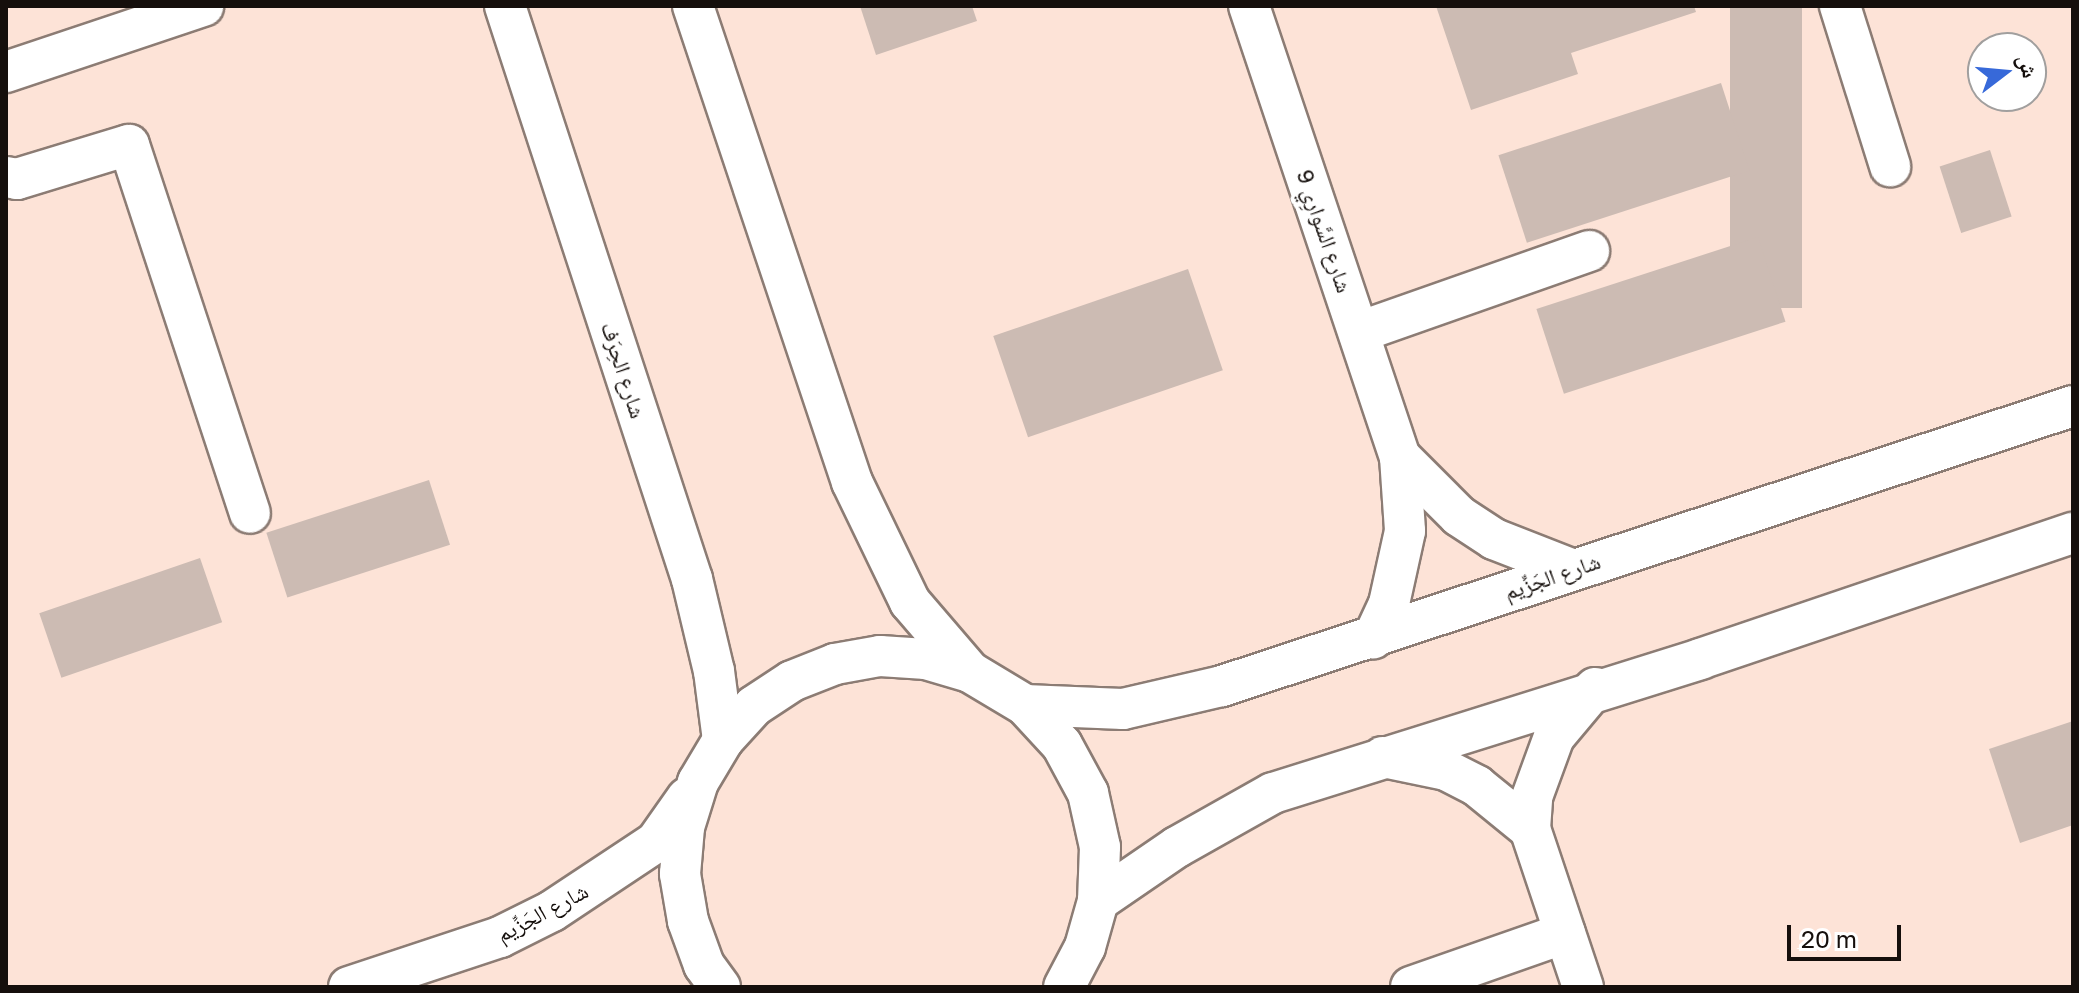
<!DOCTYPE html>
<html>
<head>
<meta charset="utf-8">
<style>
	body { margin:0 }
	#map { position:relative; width:2079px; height:993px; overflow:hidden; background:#fdeee8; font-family:"Golos Text","Noto Naskh Arabic",sans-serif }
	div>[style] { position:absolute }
	.built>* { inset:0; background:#fde3d7 }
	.building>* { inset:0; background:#ccbbb3; transform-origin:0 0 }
	.roads { filter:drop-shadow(2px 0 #8c7c74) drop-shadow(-2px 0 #8c7c74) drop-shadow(0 2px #8c7c74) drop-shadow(0 -2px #8c7c74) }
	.minor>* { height:40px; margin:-20px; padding:0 20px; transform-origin:20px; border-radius:20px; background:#fff }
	span { translate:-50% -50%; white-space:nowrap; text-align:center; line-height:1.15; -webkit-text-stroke:7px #fff; paint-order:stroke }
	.street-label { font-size:22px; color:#150f0c }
	.frame { position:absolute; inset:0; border:8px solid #150f0c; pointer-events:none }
	.north { position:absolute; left:1967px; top:32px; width:80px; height:80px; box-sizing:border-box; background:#fff; border:2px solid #a19f9e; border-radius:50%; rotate:74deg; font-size:22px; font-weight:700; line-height:32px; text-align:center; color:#150f0c }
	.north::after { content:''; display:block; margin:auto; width:28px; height:36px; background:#3769d9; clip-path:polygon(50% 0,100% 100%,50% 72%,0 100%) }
	.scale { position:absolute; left:1787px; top:925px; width:114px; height:36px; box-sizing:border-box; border:4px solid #150f0c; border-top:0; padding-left:10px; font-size:24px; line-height:28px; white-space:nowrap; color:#150f0c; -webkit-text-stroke:6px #fff; paint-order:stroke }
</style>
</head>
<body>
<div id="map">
	<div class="built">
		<i style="clip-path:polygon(evenodd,6px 6px,2073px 6px,2073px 987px,6px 987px,6px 6px,1983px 48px,2031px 48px,2031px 96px,1983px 96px,1983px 48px)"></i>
	</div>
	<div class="building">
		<i style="clip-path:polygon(860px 6px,972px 6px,977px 21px,876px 55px)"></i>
		<i style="clip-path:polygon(1436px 6px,1694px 6px,1696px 12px,1571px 53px,1578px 74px,1471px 110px)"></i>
		<i style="left:1730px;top:6px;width:72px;height:302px"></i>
		<i style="left:1721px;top:83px;width:92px;height:234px;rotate:72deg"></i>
		<i style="left:1990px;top:150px;width:70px;height:53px;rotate:72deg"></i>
		<i style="left:1758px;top:237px;width:89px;height:233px;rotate:72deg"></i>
		<i style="left:1188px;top:269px;width:107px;height:206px;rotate:71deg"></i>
		<i style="left:429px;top:480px;width:68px;height:171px;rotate:72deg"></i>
		<i style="left:200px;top:558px;width:68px;height:170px;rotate:71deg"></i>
		<i style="clip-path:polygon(2073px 721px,2073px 825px,2020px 843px,1989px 749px)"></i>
	</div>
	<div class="roads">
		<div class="minor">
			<i style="left:505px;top:6px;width:603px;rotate:71.93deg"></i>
			<i style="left:692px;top:579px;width:95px;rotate:76.6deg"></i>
			<i style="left:714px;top:671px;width:70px;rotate:82.6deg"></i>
			<i style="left:693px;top:6px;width:502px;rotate:71.53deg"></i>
			<i style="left:852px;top:482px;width:133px;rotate:64.2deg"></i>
			<i style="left:910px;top:602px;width:92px;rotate:49.4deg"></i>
			<i style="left:1249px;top:6px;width:476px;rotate:71.5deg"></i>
			<i style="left:1400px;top:457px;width:74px;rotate:86.1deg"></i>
			<i style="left:1405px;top:531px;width:75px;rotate:102.4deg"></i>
			<i style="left:1389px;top:604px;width:38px;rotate:115deg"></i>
			<i style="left:1840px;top:6px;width:168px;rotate:72.6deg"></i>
			<i style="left:6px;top:72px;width:208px;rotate:-18.5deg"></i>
			<i style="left:6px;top:177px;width:11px;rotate:10deg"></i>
			<i style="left:17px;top:179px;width:117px;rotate:-16.9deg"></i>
			<i style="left:129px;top:145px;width:387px;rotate:71.8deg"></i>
			<i style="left:1359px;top:332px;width:244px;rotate:-19.4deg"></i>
			<i style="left:1400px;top:457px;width:83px;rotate:45deg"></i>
			<i style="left:1459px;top:516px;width:42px;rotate:33.3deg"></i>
			<i style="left:1494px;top:539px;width:83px;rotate:21.3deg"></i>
			<i style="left:1025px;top:705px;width:98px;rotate:2.3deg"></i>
			<i style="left:1123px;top:709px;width:102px;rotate:-13.1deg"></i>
			<i style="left:1222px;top:686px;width:896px;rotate:-18.21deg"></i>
			<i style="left:1383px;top:757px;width:64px;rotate:11.7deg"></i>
			<i style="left:1446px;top:770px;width:35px;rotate:27deg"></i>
			<i style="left:1477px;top:786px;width:68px;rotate:39.1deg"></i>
			<i style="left:1098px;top:901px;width:96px;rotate:-34.4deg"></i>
			<i style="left:1177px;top:847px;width:110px;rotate:-29.4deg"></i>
			<i style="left:1273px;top:793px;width:448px;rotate:-17.4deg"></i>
			<i style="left:1700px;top:659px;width:394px;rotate:-18.7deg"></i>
			<i style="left:349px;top:987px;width:159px;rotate:-18.3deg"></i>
			<i style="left:500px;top:937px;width:58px;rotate:-26.6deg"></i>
			<i style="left:552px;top:911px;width:125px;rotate:-33.6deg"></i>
			<i style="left:656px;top:842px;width:54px;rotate:-54.8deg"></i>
			<i style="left:720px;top:987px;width:27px;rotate:-126deg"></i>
			<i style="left:704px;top:965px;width:47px;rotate:-110deg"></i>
			<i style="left:688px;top:921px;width:48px;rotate:-99.7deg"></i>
			<i style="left:680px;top:874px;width:47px;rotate:-85.1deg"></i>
			<i style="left:684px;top:827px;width:47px;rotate:-72.7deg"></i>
			<i style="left:698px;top:782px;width:49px;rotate:-59.2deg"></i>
			<i style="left:723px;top:740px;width:46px;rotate:-47.6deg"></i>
			<i style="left:754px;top:706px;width:45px;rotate:-33.3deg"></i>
			<i style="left:792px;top:681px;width:46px;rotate:-21.6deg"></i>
			<i style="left:835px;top:664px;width:46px;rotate:-10.1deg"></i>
			<i style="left:880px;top:656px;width:46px;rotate:3.7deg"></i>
			<i style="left:926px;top:659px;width:46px;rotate:16.5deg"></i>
			<i style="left:970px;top:672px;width:64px;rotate:31deg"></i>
			<i style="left:1025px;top:705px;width:54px;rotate:47.2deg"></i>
			<i style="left:1062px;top:745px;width:55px;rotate:61.6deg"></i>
			<i style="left:1088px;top:793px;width:55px;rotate:77.5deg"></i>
			<i style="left:1100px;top:847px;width:54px;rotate:92.1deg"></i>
			<i style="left:1098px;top:901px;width:48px;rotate:105.8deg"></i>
			<i style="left:1085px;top:947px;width:45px;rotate:117.7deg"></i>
			<i style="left:1411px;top:987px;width:163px;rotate:-19.3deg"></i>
			<i style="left:1583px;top:987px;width:167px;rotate:-108.5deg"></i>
			<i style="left:1530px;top:829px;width:32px;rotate:-86deg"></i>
			<i style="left:1532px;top:797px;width:64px;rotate:-69.9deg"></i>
			<i style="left:1554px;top:737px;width:64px;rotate:-50.1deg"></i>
		</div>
	</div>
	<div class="street-label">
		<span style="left:1325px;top:231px;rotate:71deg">شارع السَّوارِي 9</span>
		<span style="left:624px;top:370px;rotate:72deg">شارع الحِرَف</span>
		<span style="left:1552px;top:576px;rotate:-19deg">شارع الجَزِّيم</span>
		<span style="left:542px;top:912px;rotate:-28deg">شارع الجَزِّيم</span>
	</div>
	<div class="frame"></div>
	<div class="north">ش</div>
	<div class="scale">20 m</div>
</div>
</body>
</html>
